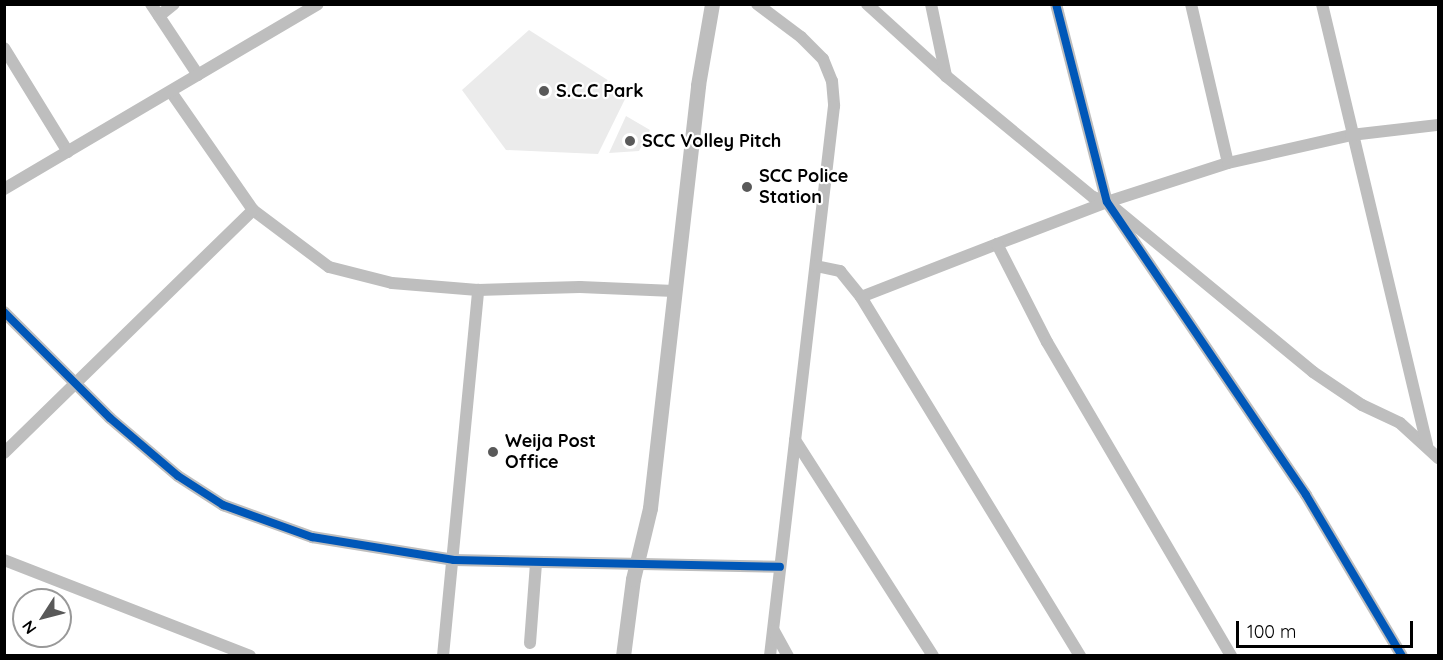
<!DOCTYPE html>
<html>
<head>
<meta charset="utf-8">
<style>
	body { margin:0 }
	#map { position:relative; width:1443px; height:660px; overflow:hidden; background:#fff; font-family:Quicksand,sans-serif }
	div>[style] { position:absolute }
	.green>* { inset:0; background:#ebebeb }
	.minor>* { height:12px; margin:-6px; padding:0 6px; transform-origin:6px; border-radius:6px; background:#bebebe }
	.tertiary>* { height:15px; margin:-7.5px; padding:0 7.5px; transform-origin:7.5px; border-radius:7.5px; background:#bebebe }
	.cycleway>* { height:8px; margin:-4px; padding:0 4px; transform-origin:4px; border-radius:4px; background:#0057b8 }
	.dots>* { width:16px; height:16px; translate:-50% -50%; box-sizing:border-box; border:3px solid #fff; border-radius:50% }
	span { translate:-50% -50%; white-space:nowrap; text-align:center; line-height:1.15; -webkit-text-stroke:4.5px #fff; paint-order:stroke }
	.poi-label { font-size:18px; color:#000; font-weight:700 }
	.left { translate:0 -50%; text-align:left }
	.frame { position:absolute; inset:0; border:6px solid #000; pointer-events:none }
	.north { position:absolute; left:12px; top:588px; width:60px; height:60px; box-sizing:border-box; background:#fff; border:2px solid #999; border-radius:50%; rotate:234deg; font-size:16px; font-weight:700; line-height:24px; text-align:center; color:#000 }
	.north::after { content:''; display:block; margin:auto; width:21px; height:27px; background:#595959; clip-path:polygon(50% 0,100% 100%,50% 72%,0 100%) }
	.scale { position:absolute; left:1236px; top:621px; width:177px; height:27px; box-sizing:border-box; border:3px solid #000; border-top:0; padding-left:8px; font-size:18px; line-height:21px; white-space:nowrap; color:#000; -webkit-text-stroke:4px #fff; paint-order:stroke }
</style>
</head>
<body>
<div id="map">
	<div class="green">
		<i style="clip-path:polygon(529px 30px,628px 93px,598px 154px,506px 150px,462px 90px)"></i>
		<i style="clip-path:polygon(626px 116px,650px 130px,639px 151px,609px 153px)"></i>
	</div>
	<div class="minor">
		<i style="left:151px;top:4px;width:85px;rotate:56.5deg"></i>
		<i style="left:757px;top:4px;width:55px;rotate:36.9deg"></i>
		<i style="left:801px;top:37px;width:31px;rotate:45deg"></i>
		<i style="left:823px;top:59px;width:24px;rotate:68deg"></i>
		<i style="left:832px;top:81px;width:25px;rotate:85deg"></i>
		<i style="left:834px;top:106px;width:554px;rotate:96.64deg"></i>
		<i style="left:867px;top:4px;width:107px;rotate:42.3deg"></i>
		<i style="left:946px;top:76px;width:190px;rotate:39.5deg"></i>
		<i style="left:1093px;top:197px;width:15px;rotate:20deg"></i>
		<i style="left:1107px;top:202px;width:267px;rotate:39.5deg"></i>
		<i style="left:1313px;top:372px;width:59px;rotate:34deg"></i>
		<i style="left:1362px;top:405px;width:42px;rotate:25.3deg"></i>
		<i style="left:1400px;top:423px;width:52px;rotate:42.6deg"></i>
		<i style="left:931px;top:4px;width:74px;rotate:78.2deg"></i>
		<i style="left:1056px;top:4px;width:204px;rotate:75.6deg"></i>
		<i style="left:1107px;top:202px;width:354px;rotate:55.8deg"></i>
		<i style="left:1306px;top:495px;width:187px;rotate:59.2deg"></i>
		<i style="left:1191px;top:4px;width:163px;rotate:76.9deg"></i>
		<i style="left:1322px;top:4px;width:453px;rotate:76.6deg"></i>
		<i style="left:159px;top:16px;width:19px;rotate:-39deg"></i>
		<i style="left:4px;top:48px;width:122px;rotate:58.4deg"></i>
		<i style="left:171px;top:92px;width:144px;rotate:55.2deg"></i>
		<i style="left:253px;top:210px;width:95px;rotate:36.9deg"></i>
		<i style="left:329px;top:267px;width:65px;rotate:14.3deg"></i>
		<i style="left:392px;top:283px;width:86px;rotate:4.7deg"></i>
		<i style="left:478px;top:290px;width:102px;rotate:-1.7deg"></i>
		<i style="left:580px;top:287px;width:94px;rotate:2.4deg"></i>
		<i style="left:4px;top:189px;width:364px;rotate:-30.5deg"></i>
		<i style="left:997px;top:244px;width:118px;rotate:-20.9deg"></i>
		<i style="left:1107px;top:202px;width:127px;rotate:-17.9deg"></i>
		<i style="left:1228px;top:163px;width:126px;rotate:-12.8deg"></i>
		<i style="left:1351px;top:135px;width:88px;rotate:-6.6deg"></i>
		<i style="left:816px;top:266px;width:25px;rotate:12deg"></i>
		<i style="left:840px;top:271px;width:33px;rotate:51deg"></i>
		<i style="left:861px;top:297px;width:421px;rotate:58.6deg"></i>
		<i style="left:861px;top:297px;width:146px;rotate:-21.3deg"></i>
		<i style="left:997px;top:244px;width:110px;rotate:63deg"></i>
		<i style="left:1047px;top:342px;width:364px;rotate:59.6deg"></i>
		<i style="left:4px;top:312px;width:150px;rotate:45deg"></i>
		<i style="left:110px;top:418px;width:89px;rotate:40.5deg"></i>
		<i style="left:178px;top:476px;width:54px;rotate:32.8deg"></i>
		<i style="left:223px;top:505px;width:95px;rotate:19.8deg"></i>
		<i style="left:312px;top:537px;width:144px;rotate:9.2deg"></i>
		<i style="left:454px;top:560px;width:326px;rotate:1.2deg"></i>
		<i style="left:795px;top:440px;width:256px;rotate:57.4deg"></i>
		<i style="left:4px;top:453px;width:348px;rotate:-44.3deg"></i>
		<i style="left:4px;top:560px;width:264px;rotate:21.3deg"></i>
		<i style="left:774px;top:631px;width:29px;rotate:61deg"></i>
		<i style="left:530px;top:643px;width:80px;rotate:-85.7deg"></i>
		<i style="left:443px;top:656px;width:368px;rotate:-84.5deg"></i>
	</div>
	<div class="tertiary">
		<i style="left:623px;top:656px;width:78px;rotate:-82.6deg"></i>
		<i style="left:633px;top:579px;width:73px;rotate:-76.5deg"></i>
		<i style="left:650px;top:508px;width:426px;rotate:-83.5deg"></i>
		<i style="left:698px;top:85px;width:82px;rotate:-80.2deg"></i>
	</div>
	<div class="cycleway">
		<i style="left:1056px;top:4px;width:204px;rotate:75.6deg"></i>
		<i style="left:1107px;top:202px;width:354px;rotate:55.8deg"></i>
		<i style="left:1306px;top:495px;width:187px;rotate:59.2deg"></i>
		<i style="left:4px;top:312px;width:150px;rotate:45deg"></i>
		<i style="left:110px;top:418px;width:89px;rotate:40.5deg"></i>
		<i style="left:178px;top:476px;width:54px;rotate:32.8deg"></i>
		<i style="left:223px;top:505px;width:95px;rotate:19.8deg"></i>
		<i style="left:312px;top:537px;width:144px;rotate:9.2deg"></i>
		<i style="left:454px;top:560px;width:326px;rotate:1.2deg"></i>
	</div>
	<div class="dots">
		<i style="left:544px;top:91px;background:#595959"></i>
		<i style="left:630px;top:141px;background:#595959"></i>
		<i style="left:747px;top:187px;background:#595959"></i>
		<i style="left:493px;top:452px;background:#595959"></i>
	</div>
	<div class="poi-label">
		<span class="left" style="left:556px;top:91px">S.C.C Park</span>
		<span class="left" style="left:642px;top:141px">SCC Volley Pitch</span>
		<span class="left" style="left:759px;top:187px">SCC Police<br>Station</span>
		<span class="left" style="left:505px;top:452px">Weija Post<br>Office</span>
	</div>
	<div class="frame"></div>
	<div class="north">N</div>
	<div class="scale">100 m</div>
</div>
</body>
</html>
